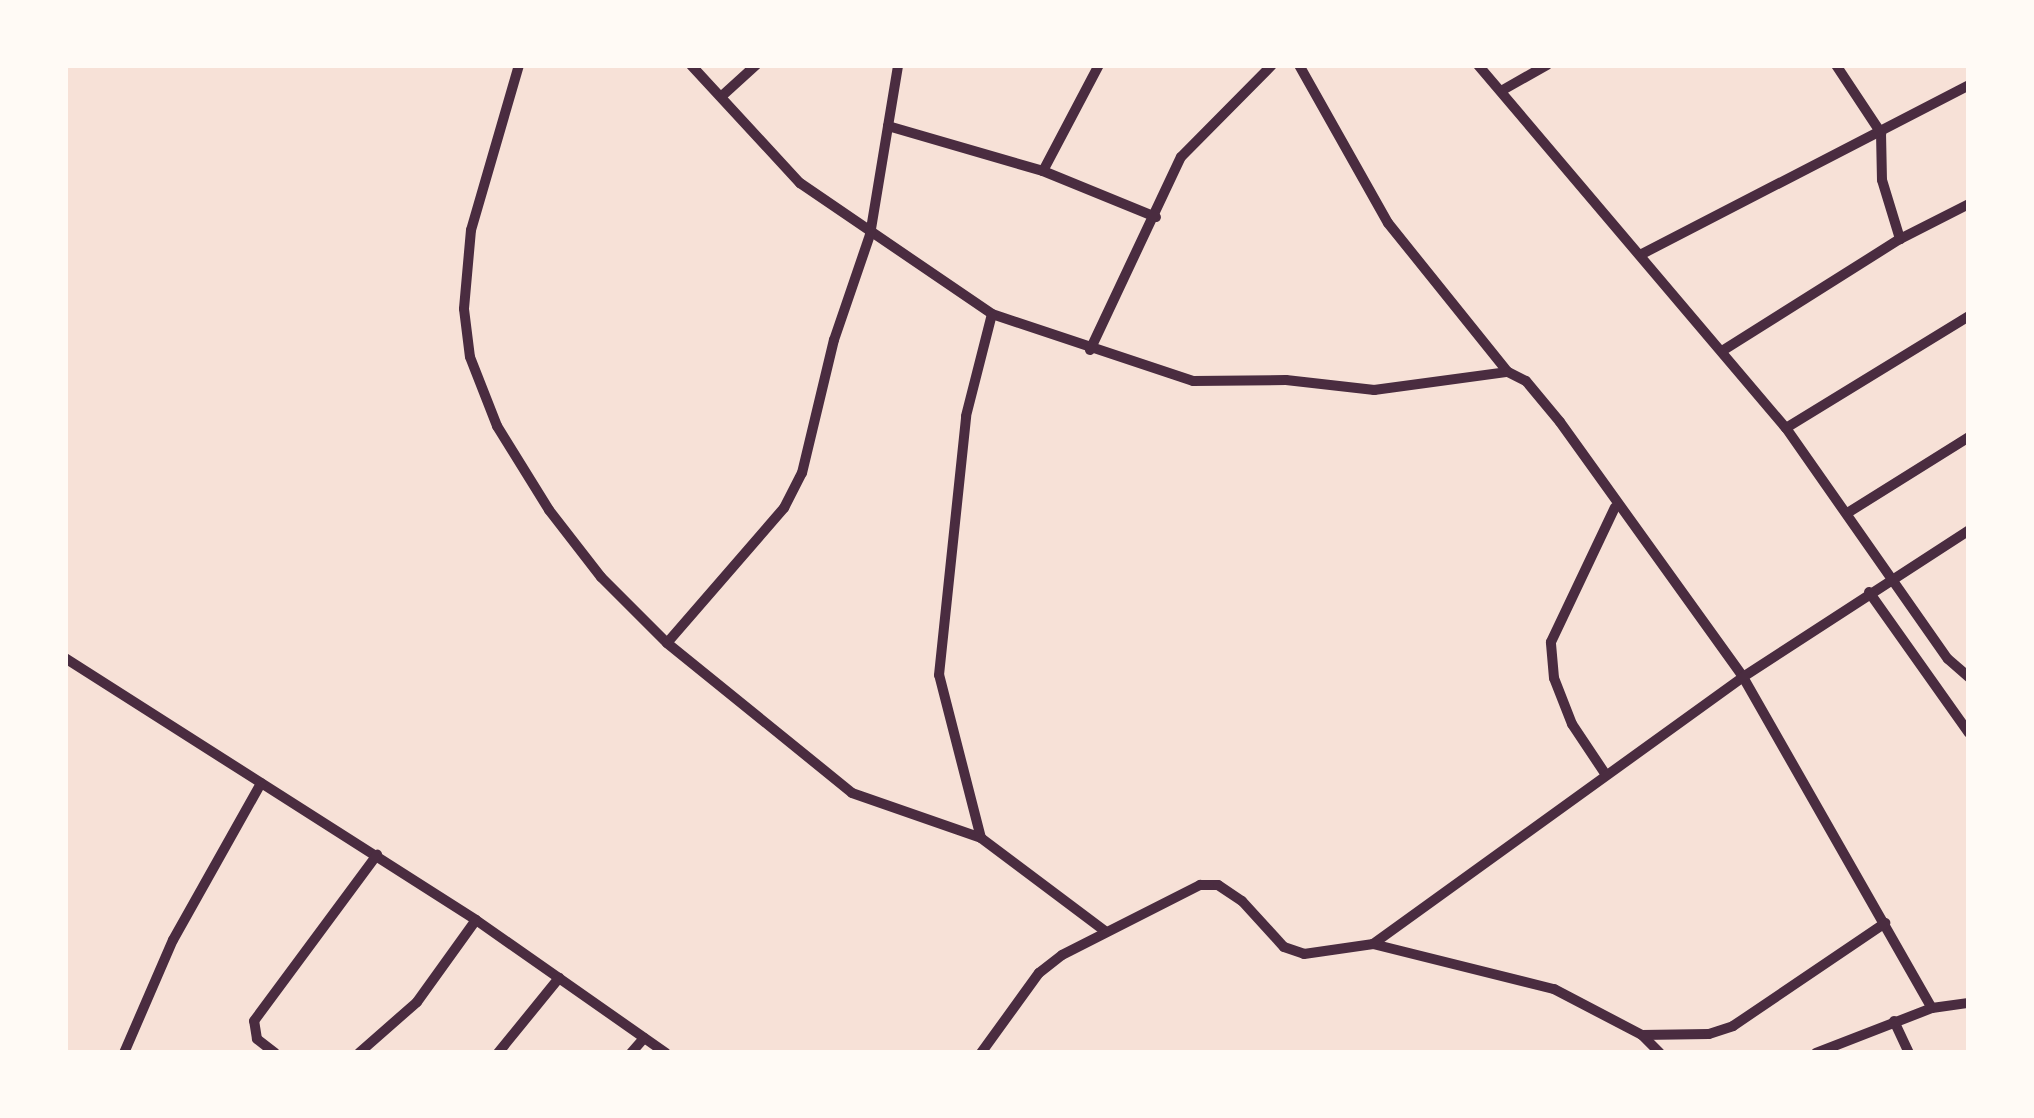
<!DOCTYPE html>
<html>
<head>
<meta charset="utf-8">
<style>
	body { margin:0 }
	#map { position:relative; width:2034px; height:1118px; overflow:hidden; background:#f7e1d7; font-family:Ubuntu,sans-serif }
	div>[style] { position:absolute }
	.minor>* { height:10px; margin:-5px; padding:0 5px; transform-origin:5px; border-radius:5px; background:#4a2c40 }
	span { translate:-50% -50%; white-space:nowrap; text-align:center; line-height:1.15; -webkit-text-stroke:10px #fffaf5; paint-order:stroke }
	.frame { position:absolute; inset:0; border:68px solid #fffaf5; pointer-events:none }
</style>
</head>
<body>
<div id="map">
	<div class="minor">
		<i style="left:519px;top:65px;width:172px;rotate:106.2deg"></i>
		<i style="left:471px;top:230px;width:79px;rotate:95.1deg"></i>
		<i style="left:464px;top:309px;width:48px;rotate:82.9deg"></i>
		<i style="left:470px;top:357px;width:74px;rotate:68.6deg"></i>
		<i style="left:497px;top:426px;width:99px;rotate:58.2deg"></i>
		<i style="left:549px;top:510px;width:85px;rotate:52.2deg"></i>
		<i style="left:601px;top:577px;width:93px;rotate:45deg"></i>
		<i style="left:667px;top:643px;width:238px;rotate:39deg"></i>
		<i style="left:852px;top:793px;width:137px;rotate:19.2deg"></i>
		<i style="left:981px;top:838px;width:155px;rotate:36.9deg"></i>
		<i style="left:691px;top:65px;width:161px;rotate:47.3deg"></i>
		<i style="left:800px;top:183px;width:232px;rotate:34.3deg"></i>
		<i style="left:992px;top:314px;width:212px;rotate:18.4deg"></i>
		<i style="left:1193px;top:381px;width:93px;rotate:-0.6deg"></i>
		<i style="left:1286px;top:380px;width:89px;rotate:6.5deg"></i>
		<i style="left:1374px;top:390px;width:135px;rotate:-7.7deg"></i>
		<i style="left:1299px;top:65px;width:181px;rotate:60.6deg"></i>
		<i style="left:1388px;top:223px;width:191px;rotate:51.2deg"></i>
		<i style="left:1508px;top:372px;width:20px;rotate:27deg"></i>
		<i style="left:1526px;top:381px;width:53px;rotate:50.3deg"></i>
		<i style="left:1560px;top:422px;width:314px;rotate:54.3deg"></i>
		<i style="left:1743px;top:677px;width:381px;rotate:60.3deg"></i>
		<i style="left:1478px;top:65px;width:476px;rotate:49.7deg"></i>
		<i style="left:1786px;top:428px;width:282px;rotate:55deg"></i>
		<i style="left:1948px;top:659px;width:28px;rotate:41deg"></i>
		<i style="left:1836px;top:65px;width:82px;rotate:56.5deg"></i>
		<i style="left:1881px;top:133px;width:47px;rotate:88.8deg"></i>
		<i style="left:1882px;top:180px;width:62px;rotate:73deg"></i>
		<i style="left:1501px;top:91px;width:53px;rotate:-29.5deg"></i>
		<i style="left:723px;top:95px;width:45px;rotate:-42.3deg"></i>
		<i style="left:888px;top:126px;width:161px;rotate:16.2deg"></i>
		<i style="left:1043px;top:171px;width:122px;rotate:22.2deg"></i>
		<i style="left:1043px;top:171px;width:120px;rotate:-62.2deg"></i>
		<i style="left:1640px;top:255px;width:370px;rotate:-27.3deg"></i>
		<i style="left:1090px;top:350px;width:213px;rotate:-64.8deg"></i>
		<i style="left:1181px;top:157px;width:129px;rotate:-45.3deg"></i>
		<i style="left:1722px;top:351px;width:210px;rotate:-32.2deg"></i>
		<i style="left:1900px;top:239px;width:77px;rotate:-26.9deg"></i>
		<i style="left:1786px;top:428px;width:215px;rotate:-31.5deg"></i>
		<i style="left:1849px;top:512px;width:142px;rotate:-32deg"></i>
		<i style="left:1869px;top:592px;width:173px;rotate:54.7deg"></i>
		<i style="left:667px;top:643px;width:179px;rotate:-49.1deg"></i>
		<i style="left:784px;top:508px;width:39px;rotate:-63deg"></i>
		<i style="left:802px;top:473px;width:137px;rotate:-76.5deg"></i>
		<i style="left:834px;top:340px;width:111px;rotate:-71.1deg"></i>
		<i style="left:870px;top:235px;width:172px;rotate:-80.6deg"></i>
		<i style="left:65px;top:658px;width:487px;rotate:32.5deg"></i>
		<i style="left:476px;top:920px;width:232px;rotate:35deg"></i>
		<i style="left:1606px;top:775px;width:61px;rotate:-123.7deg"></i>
		<i style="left:1572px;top:724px;width:49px;rotate:-111.4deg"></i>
		<i style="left:1554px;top:678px;width:36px;rotate:-95deg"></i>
		<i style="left:1551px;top:642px;width:149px;rotate:-64.6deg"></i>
		<i style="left:981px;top:838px;width:168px;rotate:-104.4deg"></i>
		<i style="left:939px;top:675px;width:260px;rotate:-84deg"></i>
		<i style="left:966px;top:416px;width:105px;rotate:-75.7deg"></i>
		<i style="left:1373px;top:944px;width:187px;rotate:14deg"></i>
		<i style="left:1554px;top:989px;width:99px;rotate:27.6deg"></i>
		<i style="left:1642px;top:1035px;width:25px;rotate:45deg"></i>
		<i style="left:1894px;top:1021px;width:35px;rotate:65deg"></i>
		<i style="left:1642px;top:1035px;width:67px;rotate:-0.9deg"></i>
		<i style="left:1709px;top:1034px;width:25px;rotate:-18deg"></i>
		<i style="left:1733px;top:1026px;width:184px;rotate:-34.1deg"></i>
		<i style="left:124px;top:1053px;width:123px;rotate:-66.6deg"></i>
		<i style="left:173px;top:940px;width:180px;rotate:-60.7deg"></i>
		<i style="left:275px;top:1053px;width:23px;rotate:-142deg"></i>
		<i style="left:257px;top:1039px;width:18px;rotate:-99deg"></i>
		<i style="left:254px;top:1021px;width:207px;rotate:-53.5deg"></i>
		<i style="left:359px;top:1053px;width:77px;rotate:-41.3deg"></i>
		<i style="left:417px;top:1002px;width:101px;rotate:-54.3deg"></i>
		<i style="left:498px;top:1053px;width:97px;rotate:-50.9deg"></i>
		<i style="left:631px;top:1053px;width:20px;rotate:-49deg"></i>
		<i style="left:981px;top:1053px;width:99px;rotate:-54.1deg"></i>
		<i style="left:1039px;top:973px;width:29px;rotate:-38deg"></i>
		<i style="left:1062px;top:955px;width:155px;rotate:-26.9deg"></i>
		<i style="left:1200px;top:885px;width:18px"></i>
		<i style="left:1218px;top:885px;width:29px;rotate:34deg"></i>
		<i style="left:1242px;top:901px;width:62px;rotate:47.6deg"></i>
		<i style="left:1284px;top:947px;width:21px;rotate:19deg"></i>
		<i style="left:1304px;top:954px;width:70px;rotate:-8.2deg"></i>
		<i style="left:1373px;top:944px;width:456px;rotate:-35.8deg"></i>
		<i style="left:1743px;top:677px;width:270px;rotate:-33deg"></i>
		<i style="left:1816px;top:1053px;width:124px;rotate:-21.2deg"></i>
		<i style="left:1932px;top:1008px;width:37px;rotate:-8deg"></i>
	</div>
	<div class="frame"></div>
</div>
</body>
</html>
